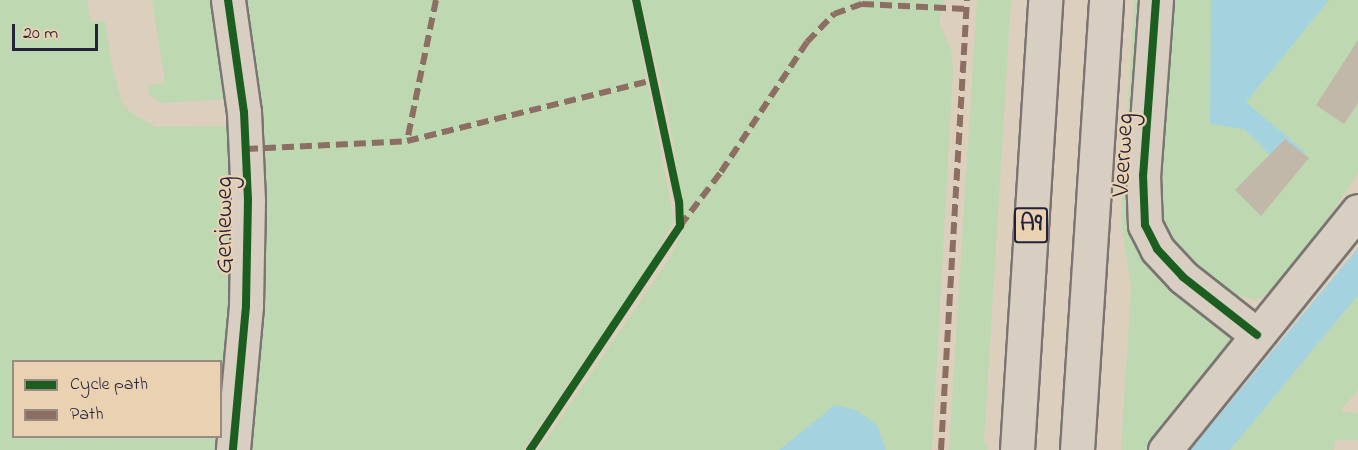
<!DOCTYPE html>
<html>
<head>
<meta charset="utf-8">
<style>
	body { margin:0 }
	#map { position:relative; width:1358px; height:450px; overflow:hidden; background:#dccfbe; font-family:"Indie Flower",sans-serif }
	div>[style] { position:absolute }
	.green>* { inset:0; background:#bed8b1 }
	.water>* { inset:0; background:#a4d2df }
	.building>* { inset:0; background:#c2b8aa }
	.roads { filter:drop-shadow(2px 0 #7a7472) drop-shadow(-2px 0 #7a7472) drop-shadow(0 2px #7a7472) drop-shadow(0 -2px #7a7472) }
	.street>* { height:33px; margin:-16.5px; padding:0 16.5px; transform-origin:16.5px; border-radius:16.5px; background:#d8cec2 }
	.secondary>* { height:33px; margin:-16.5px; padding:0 16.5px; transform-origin:16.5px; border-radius:16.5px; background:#d8cec2 }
	.highway>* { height:33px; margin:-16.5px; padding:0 16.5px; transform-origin:16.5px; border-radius:16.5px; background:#d8cec2 }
	.quiet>* { height:6px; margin-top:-3px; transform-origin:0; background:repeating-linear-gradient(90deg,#8d6e63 0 12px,transparent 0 18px) }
	.cycleway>* { height:8px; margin:-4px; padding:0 4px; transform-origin:4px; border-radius:4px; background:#1b5e20 }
	span { translate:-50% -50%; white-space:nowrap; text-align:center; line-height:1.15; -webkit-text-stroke:4.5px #e9d1b1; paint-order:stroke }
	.shield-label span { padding:2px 4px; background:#e9d1b1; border:2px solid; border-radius:4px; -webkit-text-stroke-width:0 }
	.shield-label { font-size:24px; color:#22223b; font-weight:700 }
	.street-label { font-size:26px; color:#22223b }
	.legend { position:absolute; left:12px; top:360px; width:210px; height:78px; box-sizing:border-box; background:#e9d1b1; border:2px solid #998b82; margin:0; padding:8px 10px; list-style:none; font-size:18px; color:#22223b }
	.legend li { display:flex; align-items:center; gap:12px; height:30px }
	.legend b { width:30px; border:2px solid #998b82 }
	.scale { position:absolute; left:12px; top:24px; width:86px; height:27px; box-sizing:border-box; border:3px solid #22223b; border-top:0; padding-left:8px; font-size:18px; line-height:21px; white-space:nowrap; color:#22223b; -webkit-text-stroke:4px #e9d1b1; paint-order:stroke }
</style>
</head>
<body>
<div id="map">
	<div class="green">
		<i style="clip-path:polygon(0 0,87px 0,91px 22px,105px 21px,113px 70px,122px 103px,131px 113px,156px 127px,230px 126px,232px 155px,231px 306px,221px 426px,220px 362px,14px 362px,14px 436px,219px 437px,217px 450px,0 450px)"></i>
		<i style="clip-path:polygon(152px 0,214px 0,228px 99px,161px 103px,149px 94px,148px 86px,165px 83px)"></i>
		<i style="clip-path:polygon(243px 0,631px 0,674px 220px,653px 261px,523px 450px,249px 450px,259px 345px)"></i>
		<i style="clip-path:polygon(641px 0,944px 0,939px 23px,951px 49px,953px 70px,932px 450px,539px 450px,671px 256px,686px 224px,668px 112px)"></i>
		<i style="clip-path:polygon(977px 0,1011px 0,984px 442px,988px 444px,987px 450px,949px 450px)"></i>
		<i style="clip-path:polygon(1134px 0,1144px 0,1133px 204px,1234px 341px,1156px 450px,1121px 450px,1131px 288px,1121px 220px)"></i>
		<i style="clip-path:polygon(1166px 0,1358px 0,1358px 173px,1304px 255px,1278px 285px,1257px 300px,1225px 292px,1157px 232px)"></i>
		<i style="clip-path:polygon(1358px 295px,1358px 389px,1340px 412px,1358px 413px,1358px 440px,1335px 440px,1334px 450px,1230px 450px)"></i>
	</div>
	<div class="water">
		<i style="clip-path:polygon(1211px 0,1329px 0,1246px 102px,1305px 152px,1294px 167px,1271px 156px,1244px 129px,1210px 124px)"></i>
		<i style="clip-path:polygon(1358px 248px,1358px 295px,1230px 450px,1190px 450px)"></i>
		<i style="clip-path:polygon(835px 405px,856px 410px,877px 425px,886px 450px,779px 450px)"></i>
	</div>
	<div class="building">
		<i style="clip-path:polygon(1358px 40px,1358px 103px,1344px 124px,1316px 105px)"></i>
		<i style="clip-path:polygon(1285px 139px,1309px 158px,1261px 216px,1235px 190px)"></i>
	</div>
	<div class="roads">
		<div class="street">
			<i style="left:1156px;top:0;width:175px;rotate:94.2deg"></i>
			<i style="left:1143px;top:175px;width:50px;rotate:87.7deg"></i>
			<i style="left:1145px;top:225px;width:27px;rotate:63deg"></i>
			<i style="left:1157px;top:249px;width:38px;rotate:47deg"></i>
			<i style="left:1183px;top:277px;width:94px;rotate:38.1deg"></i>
			<i style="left:1165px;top:450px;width:307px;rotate:-51.1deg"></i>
		</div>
		<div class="secondary">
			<i style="left:228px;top:0;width:113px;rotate:81.9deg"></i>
			<i style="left:244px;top:112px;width:88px;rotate:87.4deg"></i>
			<i style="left:248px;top:200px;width:106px;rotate:91.1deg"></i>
			<i style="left:246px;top:306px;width:145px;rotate:95.2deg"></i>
		</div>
		<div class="highway">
			<i style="left:1017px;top:450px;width:451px;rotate:-86.4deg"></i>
			<i style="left:1077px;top:450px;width:451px;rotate:-86.3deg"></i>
		</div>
	</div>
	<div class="quiet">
		<i style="left:436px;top:0;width:144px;rotate:101.6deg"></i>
		<i style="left:407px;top:141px;width:253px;rotate:-13.9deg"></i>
		<i style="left:246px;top:149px;width:161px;rotate:-2.8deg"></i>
		<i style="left:680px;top:226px;width:68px;rotate:-52.8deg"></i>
		<i style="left:721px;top:172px;width:156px;rotate:-56.5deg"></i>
		<i style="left:807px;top:42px;width:39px;rotate:-46deg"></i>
		<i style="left:834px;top:14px;width:30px;rotate:-20deg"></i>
		<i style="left:862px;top:4px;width:104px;rotate:2.8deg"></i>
		<i style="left:941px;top:450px;width:451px;rotate:-86.7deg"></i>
	</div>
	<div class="cycleway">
		<i style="left:228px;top:0;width:113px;rotate:81.9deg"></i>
		<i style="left:244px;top:112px;width:88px;rotate:87.4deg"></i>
		<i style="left:248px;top:200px;width:106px;rotate:91.1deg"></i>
		<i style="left:246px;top:306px;width:145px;rotate:95.2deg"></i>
		<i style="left:1156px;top:0;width:175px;rotate:94.2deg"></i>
		<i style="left:1143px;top:175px;width:50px;rotate:87.7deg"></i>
		<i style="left:1145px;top:225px;width:27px;rotate:63deg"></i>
		<i style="left:1157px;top:249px;width:38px;rotate:47deg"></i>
		<i style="left:1183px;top:277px;width:94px;rotate:38.1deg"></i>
		<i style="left:530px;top:450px;width:270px;rotate:-56.2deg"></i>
		<i style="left:680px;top:226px;width:24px;rotate:-92deg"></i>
		<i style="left:679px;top:202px;width:207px;rotate:-102deg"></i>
	</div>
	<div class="shield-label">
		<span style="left:1031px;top:225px">A9</span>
	</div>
	<div class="street-label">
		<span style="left:1125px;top:155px;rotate:-87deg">Veerweg</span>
		<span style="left:226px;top:225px;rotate:-90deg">Genieweg</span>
	</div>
	<ul class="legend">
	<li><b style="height:8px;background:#1b5e20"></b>Cycle path</li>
	<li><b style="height:8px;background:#8d6e63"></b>Path</li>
	</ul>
	<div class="scale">20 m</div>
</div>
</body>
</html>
